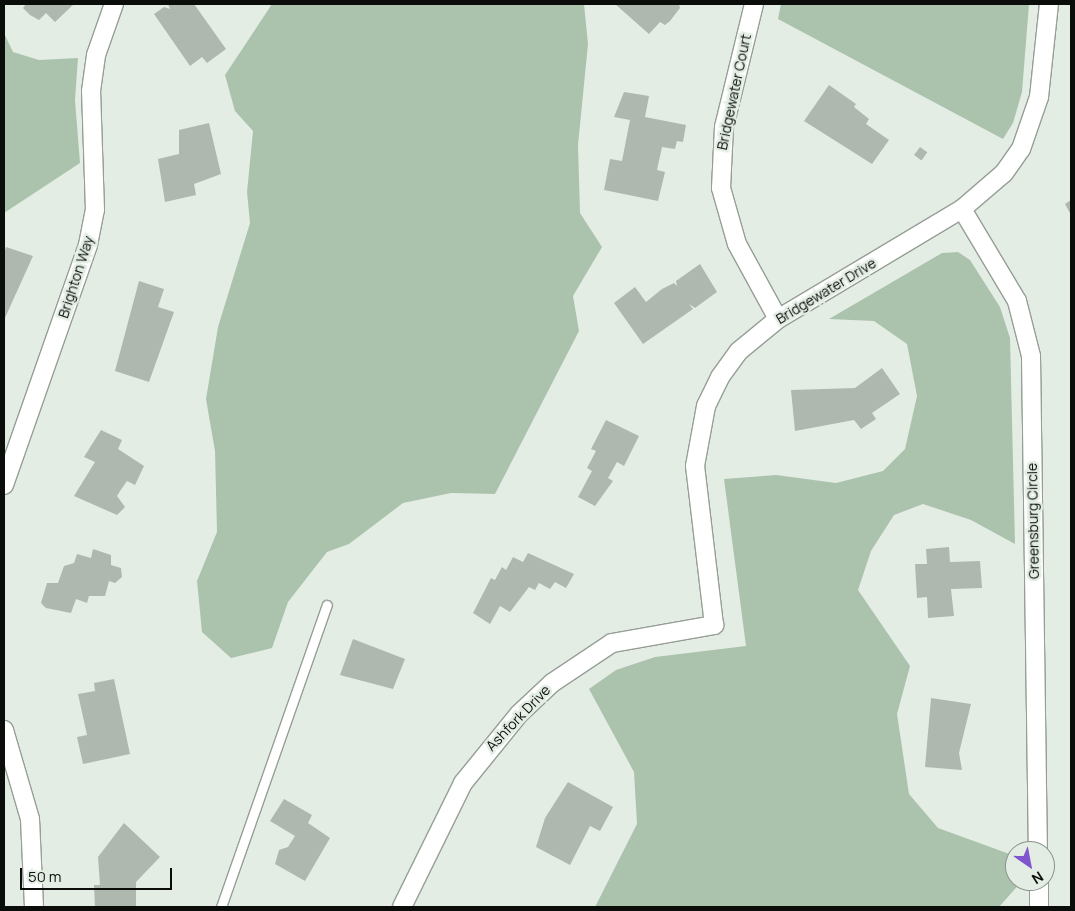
<!DOCTYPE html>
<html>
<head>
<meta charset="utf-8">
<style>
	body { margin:0 }
	#map { position:relative; width:1075px; height:911px; overflow:hidden; background:#e3ede4; font-family:Manrope,sans-serif }
	div>[style] { position:absolute }
	.green>* { inset:0; background:#abc3ad }
	.building>* { inset:0; background:#afb8af; transform-origin:0 0 }
	.roads { filter:drop-shadow(1px 0 #969e96) drop-shadow(-1px 0 #969e96) drop-shadow(0 1px #969e96) drop-shadow(0 -1px #969e96) }
	.service>* { height:9px; margin:-4.5px; padding:0 4.5px; transform-origin:4.5px; border-radius:4.5px; background:#fff }
	.minor>* { height:18px; margin:-9px; padding:0 9px; transform-origin:9px; border-radius:9px; background:#fff }
	span { translate:-50% -50%; white-space:nowrap; text-align:center; line-height:1.15; -webkit-text-stroke:5px #e3ede4; paint-order:stroke }
	.street-label { font-size:14px; color:#0a0d0a }
	.frame { position:absolute; inset:0; border:5px solid #0a0d0a; pointer-events:none }
	.north { position:absolute; left:1005px; top:841px; width:50px; height:50px; box-sizing:border-box; background:#e3ede4; border:1px solid #8c938d; border-radius:50%; rotate:147deg; font-size:14px; font-weight:700; line-height:20px; text-align:center; color:#0a0d0a }
	.north::after { content:''; display:block; margin:auto; width:18px; height:22px; background:#8055ce; clip-path:polygon(50% 0,100% 100%,50% 72%,0 100%) }
	.scale { position:absolute; left:20px; top:868px; width:152px; height:22px; box-sizing:border-box; border:2px solid #0a0d0a; border-top:0; padding-left:6px; font-size:15px; line-height:18px; white-space:nowrap; color:#0a0d0a; -webkit-text-stroke:4px #e3ede4; paint-order:stroke }
</style>
</head>
<body>
<div id="map">
	<div class="green">
		<i style="clip-path:polygon(272px 4px,584px 4px,588px 44px,578px 145px,580px 213px,602px 247px,573px 296px,579px 331px,495px 494px,451px 493px,403px 503px,349px 544px,327px 552px,288px 602px,272px 648px,231px 658px,202px 632px,197px 581px,217px 532px,215px 451px,206px 399px,218px 327px,250px 223px,247px 192px,253px 131px,235px 111px,225px 75px)"></i>
		<i style="clip-path:polygon(781px 4px,1029px 4px,1022px 92px,1013px 123px,1003px 139px,778px 19px)"></i>
		<i style="clip-path:polygon(4px 33px,13px 52px,39px 60px,78px 58px,75px 100px,80px 163px,4px 213px)"></i>
		<i style="clip-path:polygon(958px 252px,970px 260px,1000px 307px,1010px 338px,1015px 544px,971px 520px,923px 504px,894px 515px,871px 551px,858px 590px,910px 666px,897px 714px,909px 794px,938px 828px,1015px 856px,1015px 881px,1021px 882px,999px 907px,595px 907px,637px 824px,634px 772px,589px 689px,616px 670px,655px 657px,746px 646px,724px 479px,776px 475px,836px 483px,883px 471px,905px 449px,917px 396px,907px 344px,874px 321px,829px 319px,942px 253px)"></i>
	</div>
	<div class="building">
		<i style="clip-path:polygon(26px 4px,74px 4px,55px 22px,46px 13px,39px 20px,30px 15px,23px 8px)"></i>
		<i style="clip-path:polygon(168px 4px,194px 4px,226px 49px,207px 63px,202px 57px,190px 66px,154px 14px,164px 7px,170px 9px)"></i>
		<i style="clip-path:polygon(615px 4px,679px 4px,680px 8px,670px 21px,665px 25px,660px 22px,649px 34px)"></i>
		<i style="clip-path:polygon(829px 85px,856px 104px,854px 107px,869px 119px,866px 124px,889px 140px,872px 164px,804px 121px)"></i>
		<i style="clip-path:polygon(624px 92px,649px 96px,645px 117px,686px 125px,683px 142px,677px 141px,675px 149px,662px 147px,657px 170px,665px 172px,658px 201px,604px 190px,610px 159px,622px 161px,630px 120px,614px 117px)"></i>
		<i style="clip-path:polygon(209px 123px,221px 174px,194px 184px,196px 195px,165px 202px,158px 159px,179px 154px,179px 130px)"></i>
		<i style="left:920px;top:147px;width:9px;height:10px;rotate:36deg"></i>
		<i style="clip-path:polygon(1071px 200px,1071px 215px,1065px 204px)"></i>
		<i style="clip-path:polygon(6px 247px,33px 256px,4px 320px,4px 253px)"></i>
		<i style="clip-path:polygon(700px 264px,717px 292px,695px 308px,689px 304px,693px 309px,643px 344px,614px 303px,635px 287px,646px 302px,662px 289px,674px 283px,677px 286px,676px 281px)"></i>
		<i style="clip-path:polygon(139px 281px,164px 289px,158px 307px,174px 312px,149px 382px,115px 371px)"></i>
		<i style="clip-path:polygon(882px 368px,900px 394px,872px 413px,876px 419px,861px 429px,854px 420px,795px 431px,791px 390px,855px 388px)"></i>
		<i style="clip-path:polygon(606px 420px,639px 436px,624px 466px,617px 462px,608px 478px,613px 481px,595px 506px,578px 497px,592px 471px,587px 468px,596px 451px,591px 449px)"></i>
		<i style="clip-path:polygon(101px 430px,122px 440px,118px 449px,144px 466px,135px 485px,127px 481px,120px 491px,117px 496px,125px 507px,117px 515px,74px 496px,95px 462px,84px 457px)"></i>
		<i style="clip-path:polygon(949px 547px,950px 562px,980px 561px,982px 588px,951px 589px,954px 616px,928px 618px,927px 597px,917px 598px,915px 564px,927px 564px,926px 549px)"></i>
		<i style="clip-path:polygon(93px 549px,111px 555px,111px 565px,121px 568px,122px 577px,115px 583px,109px 581px,105px 596px,89px 596px,87px 603px,76px 599px,71px 613px,46px 608px,41px 603px,47px 583px,58px 583px,64px 566px,74px 563px,77px 554px,91px 558px)"></i>
		<i style="clip-path:polygon(528px 553px,574px 574px,566px 588px,555px 582px,550px 589px,539px 583px,535px 590px,529px 587px,510px 612px,500px 606px,490px 624px,473px 613px,491px 578px,495px 580px,502px 567px,506px 570px,513px 557px,523px 562px)"></i>
		<i style="clip-path:polygon(353px 639px,405px 659px,393px 689px,340px 675px)"></i>
		<i style="clip-path:polygon(114px 679px,130px 754px,83px 764px,77px 737px,87px 735px,78px 694px,95px 691px,94px 683px)"></i>
		<i style="clip-path:polygon(931px 698px,971px 704px,959px 753px,962px 770px,925px 767px)"></i>
		<i style="clip-path:polygon(568px 782px,613px 807px,600px 831px,590px 826px,570px 865px,536px 847px,545px 818px)"></i>
		<i style="clip-path:polygon(284px 799px,312px 815px,308px 823px,330px 838px,305px 881px,275px 864px,279px 850px,288px 847px,295px 836px,270px 821px)"></i>
		<i style="clip-path:polygon(124px 823px,160px 857px,136px 882px,136px 907px,95px 907px,94px 885px,100px 885px,98px 857px)"></i>
	</div>
	<div class="roads">
		<div class="service">
			<i style="left:221px;top:907px;width:320px;rotate:-70.7deg"></i>
		</div>
		<div class="minor">
			<i style="left:754px;top:4px;width:127px;rotate:103.7deg"></i>
			<i style="left:724px;top:127px;width:61px;rotate:92.8deg"></i>
			<i style="left:721px;top:188px;width:58px;rotate:74.1deg"></i>
			<i style="left:737px;top:244px;width:85px;rotate:61.3deg"></i>
			<i style="left:962px;top:209px;width:107px;rotate:59.1deg"></i>
			<i style="left:1017px;top:301px;width:57px;rotate:75.7deg"></i>
			<i style="left:1031px;top:356px;width:495px;rotate:89.2deg"></i>
			<i style="left:4px;top:485px;width:254px;rotate:-70.7deg"></i>
			<i style="left:88px;top:245px;width:36px;rotate:-79deg"></i>
			<i style="left:95px;top:210px;width:119px;rotate:-91.9deg"></i>
			<i style="left:91px;top:91px;width:36px;rotate:-82deg"></i>
			<i style="left:96px;top:55px;width:54px;rotate:-70.6deg"></i>
			<i style="left:4px;top:730px;width:93px;rotate:73.7deg"></i>
			<i style="left:30px;top:819px;width:88px;rotate:87.4deg"></i>
			<i style="left:1039px;top:881px;width:26px;rotate:90deg"></i>
			<i style="left:402px;top:907px;width:138px;rotate:-63.8deg"></i>
			<i style="left:463px;top:783px;width:89px;rotate:-50.9deg"></i>
			<i style="left:519px;top:714px;width:45px;rotate:-43.2deg"></i>
			<i style="left:552px;top:683px;width:72px;rotate:-33.7deg"></i>
			<i style="left:612px;top:643px;width:104px;rotate:-10deg"></i>
			<i style="left:714px;top:625px;width:160px;rotate:-96.8deg"></i>
			<i style="left:695px;top:466px;width:61px;rotate:-79.6deg"></i>
			<i style="left:706px;top:406px;width:32px;rotate:-64deg"></i>
			<i style="left:720px;top:377px;width:32px;rotate:-54deg"></i>
			<i style="left:739px;top:351px;width:50px;rotate:-39.4deg"></i>
			<i style="left:778px;top:319px;width:214px;rotate:-30.9deg"></i>
			<i style="left:962px;top:209px;width:55px;rotate:-40.6deg"></i>
			<i style="left:1004px;top:173px;width:29px;rotate:-55deg"></i>
			<i style="left:1021px;top:149px;width:55px;rotate:-70.9deg"></i>
			<i style="left:1039px;top:97px;width:94px;rotate:-83.9deg"></i>
		</div>
	</div>
	<div class="street-label">
		<span style="left:734px;top:92px;rotate:-78deg">Bridgewater Court</span>
		<span style="left:76px;top:277px;rotate:-72deg">Brighton Way</span>
		<span style="left:826px;top:291px;rotate:-31deg">Bridgewater Drive</span>
		<span style="left:1033px;top:521px;rotate:-91deg">Greensburg Circle</span>
		<span style="left:518px;top:718px;rotate:-46deg">Ashfork Drive</span>
	</div>
	<div class="frame"></div>
	<div class="north">N</div>
	<div class="scale">50 m</div>
</div>
</body>
</html>
